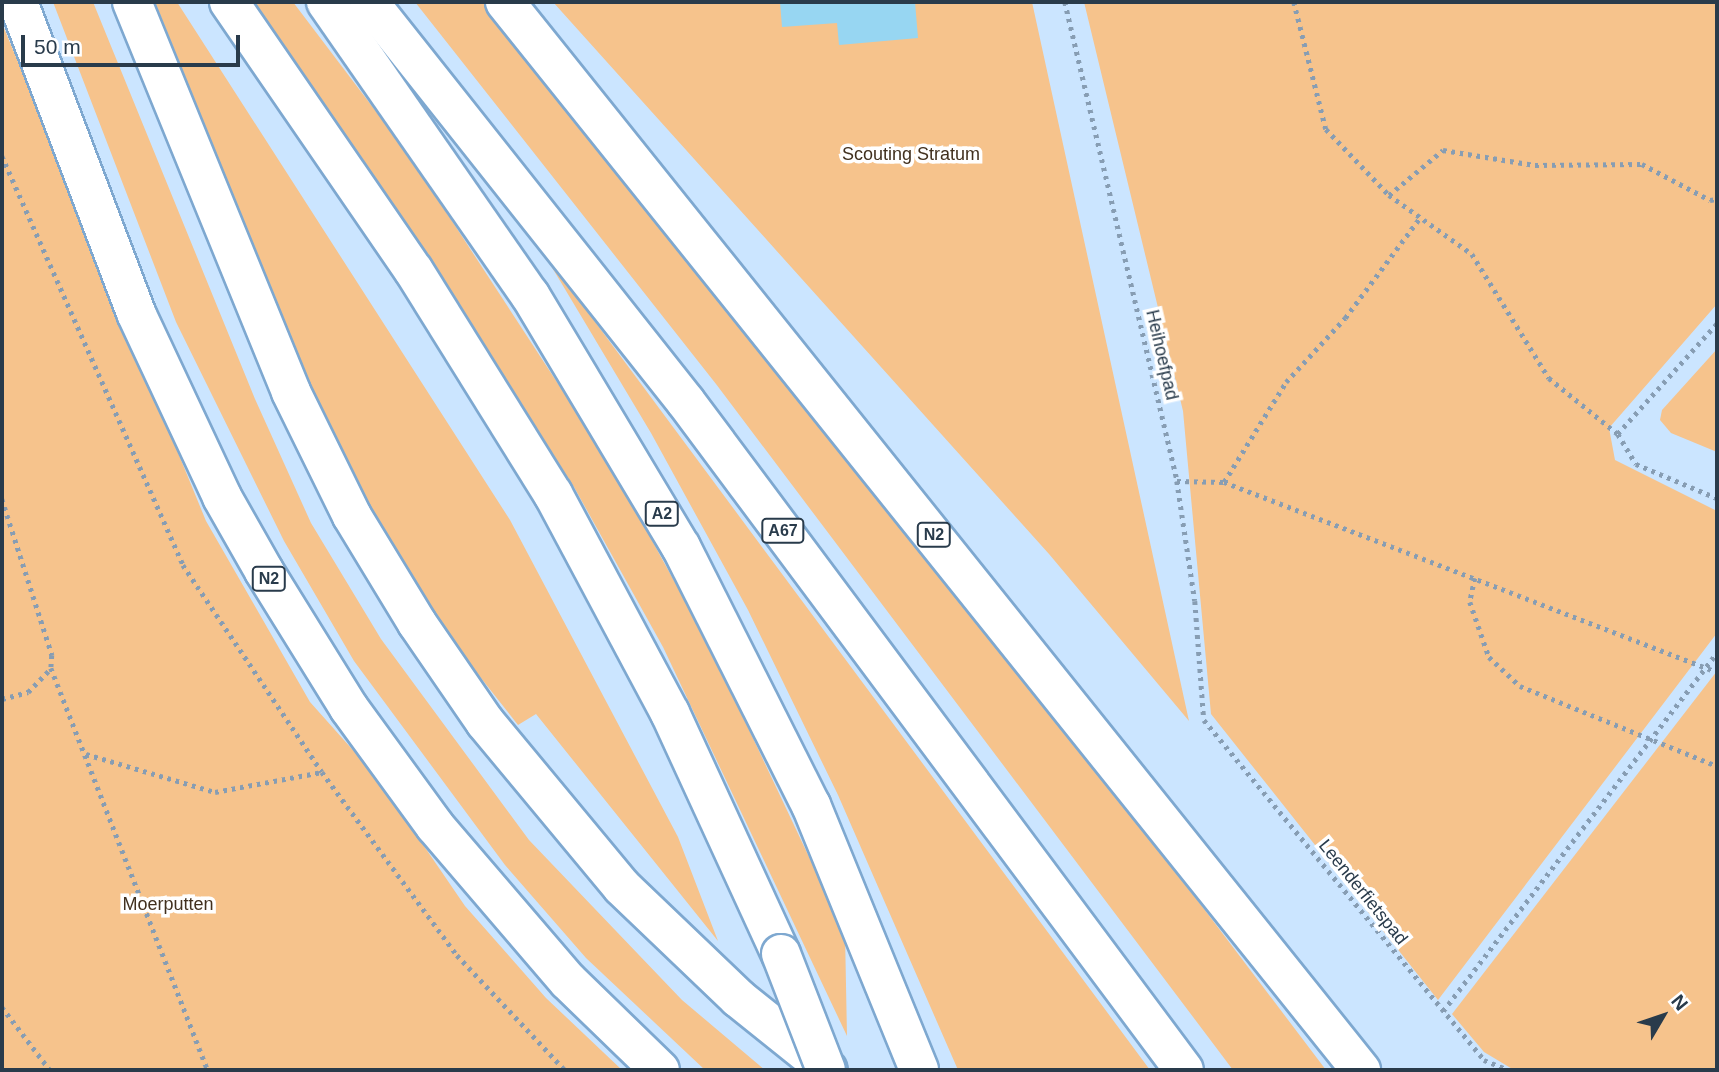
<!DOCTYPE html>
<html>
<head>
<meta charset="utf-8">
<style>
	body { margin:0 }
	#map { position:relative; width:1719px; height:1072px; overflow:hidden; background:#cbe5ff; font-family:Arial,sans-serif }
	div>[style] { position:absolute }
	.green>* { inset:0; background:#f6c38c }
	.building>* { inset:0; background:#97d6f2 }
	.path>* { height:4.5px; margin-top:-2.25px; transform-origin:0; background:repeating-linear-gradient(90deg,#879db3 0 3.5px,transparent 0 8.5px) }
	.roads { filter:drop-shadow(2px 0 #7ea8d0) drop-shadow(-2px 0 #7ea8d0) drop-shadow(0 2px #7ea8d0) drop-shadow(0 -2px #7ea8d0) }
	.highway>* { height:38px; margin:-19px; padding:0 19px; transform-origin:19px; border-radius:19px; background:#fff }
	.bridges { filter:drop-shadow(2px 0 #7ea8d0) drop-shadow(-2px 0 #7ea8d0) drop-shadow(0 2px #7ea8d0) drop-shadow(0 -2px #7ea8d0) }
	.highway-bridge>* { height:38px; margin:-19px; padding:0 19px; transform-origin:19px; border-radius:19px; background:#fff }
	span { translate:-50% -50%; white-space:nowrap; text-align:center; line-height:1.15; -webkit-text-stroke:7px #fff; paint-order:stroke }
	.shield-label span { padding:2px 5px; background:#fff; border:2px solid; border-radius:5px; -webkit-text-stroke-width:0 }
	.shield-label { font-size:16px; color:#293b4b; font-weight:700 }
	.park-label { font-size:18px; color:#41301e }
	.street-label { font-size:18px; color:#293b4b }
	.frame { position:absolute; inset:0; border:4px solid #293b4b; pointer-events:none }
	.north { position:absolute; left:1628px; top:981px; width:70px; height:70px; -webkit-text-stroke:5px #fff; paint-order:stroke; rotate:51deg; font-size:19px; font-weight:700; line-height:28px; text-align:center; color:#293b4b }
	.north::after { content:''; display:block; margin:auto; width:24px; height:32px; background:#293b4b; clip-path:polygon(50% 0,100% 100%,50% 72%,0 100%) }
	.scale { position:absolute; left:21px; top:35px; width:219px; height:32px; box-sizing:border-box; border:4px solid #293b4b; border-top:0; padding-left:9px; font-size:21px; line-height:24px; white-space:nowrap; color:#293b4b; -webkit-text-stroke:5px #fff; paint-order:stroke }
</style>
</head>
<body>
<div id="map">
	<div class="green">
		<i style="clip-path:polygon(53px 2px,93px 2px,255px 399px,311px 523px,381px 639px,529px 840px,682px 1000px,765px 1070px,705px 1070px,586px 958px,505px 865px,354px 661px,284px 541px,176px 322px)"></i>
		<i style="clip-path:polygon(155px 2px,177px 2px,510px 520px,678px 837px,718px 941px,536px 714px,518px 725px,428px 611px,368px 507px,310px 385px)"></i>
		<i style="clip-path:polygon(253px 2px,293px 2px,409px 155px,609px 462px,707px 641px,845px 933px,847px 1036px,663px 647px,574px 487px)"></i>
		<i style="clip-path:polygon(415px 2px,482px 2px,532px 60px,1198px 901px,1326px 1070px,1233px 1070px,716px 384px)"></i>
		<i style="clip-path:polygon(553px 2px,1032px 2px,1189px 721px,1049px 554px)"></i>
		<i style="clip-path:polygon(1084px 2px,1717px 2px,1717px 304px,1609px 428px,1615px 460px,1717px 511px,1717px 633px,1438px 1000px,1211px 714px,1183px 411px)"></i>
		<i style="clip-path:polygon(2px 23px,206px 521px,310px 702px,376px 776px,465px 906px,546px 998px,622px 1070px,2px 1070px)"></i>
		<i style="clip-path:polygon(541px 249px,1150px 1070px,958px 1070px,838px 795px,748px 610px,651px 433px)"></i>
		<i style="clip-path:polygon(1717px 349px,1717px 452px,1671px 433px,1660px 420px,1662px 410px)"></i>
		<i style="clip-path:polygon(1717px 671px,1717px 1070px,1514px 1070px,1484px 1052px,1452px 1014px)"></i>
	</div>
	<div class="building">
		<i style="clip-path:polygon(780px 2px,915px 2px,918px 38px,839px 45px,837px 23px,782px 27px)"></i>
	</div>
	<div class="path">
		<i style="left:1065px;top:2px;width:492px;rotate:76.8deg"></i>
		<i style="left:1177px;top:481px;width:121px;rotate:81.5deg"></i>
		<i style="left:1195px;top:601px;width:119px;rotate:85.7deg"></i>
		<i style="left:1204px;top:720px;width:440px;rotate:50.5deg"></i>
		<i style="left:1484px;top:1060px;width:27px;rotate:22deg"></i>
		<i style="left:1294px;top:2px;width:131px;rotate:75.9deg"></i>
		<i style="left:1326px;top:129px;width:91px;rotate:46.3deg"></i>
		<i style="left:1389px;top:195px;width:102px;rotate:35.4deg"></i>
		<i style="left:1472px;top:254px;width:146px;rotate:58.2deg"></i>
		<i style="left:1549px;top:378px;width:89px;rotate:39.1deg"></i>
		<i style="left:2px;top:156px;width:447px;rotate:66.1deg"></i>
		<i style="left:183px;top:565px;width:249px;rotate:56.1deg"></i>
		<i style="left:322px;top:772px;width:227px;rotate:53.6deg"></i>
		<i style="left:457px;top:955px;width:158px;rotate:46.8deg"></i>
		<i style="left:1389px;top:195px;width:70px;rotate:-39.8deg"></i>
		<i style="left:1443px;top:150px;width:93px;rotate:9.3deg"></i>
		<i style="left:1535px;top:165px;width:107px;rotate:-0.5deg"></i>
		<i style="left:1642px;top:164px;width:77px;rotate:27.9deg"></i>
		<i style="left:1710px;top:200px;width:7px;rotate:-8deg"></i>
		<i style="left:1717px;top:324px;width:148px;rotate:132deg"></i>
		<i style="left:1618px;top:434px;width:35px;rotate:59deg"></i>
		<i style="left:1636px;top:464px;width:88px;rotate:22.8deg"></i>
		<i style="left:1177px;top:481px;width:47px;rotate:1.2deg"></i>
		<i style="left:1224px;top:482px;width:528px;rotate:21.08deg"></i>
		<i style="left:1224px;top:482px;width:118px;rotate:-58.2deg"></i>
		<i style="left:1286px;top:382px;width:87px;rotate:-47.3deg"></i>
		<i style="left:1345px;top:318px;width:124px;rotate:-53.2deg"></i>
		<i style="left:2px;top:499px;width:164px;rotate:72.2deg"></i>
		<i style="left:52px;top:655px;width:13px;rotate:94deg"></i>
		<i style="left:51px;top:668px;width:432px;rotate:68.7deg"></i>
		<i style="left:1475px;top:578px;width:25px;rotate:102deg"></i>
		<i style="left:1470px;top:602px;width:58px;rotate:70.9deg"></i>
		<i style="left:1489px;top:657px;width:42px;rotate:43.1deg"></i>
		<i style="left:1520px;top:686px;width:213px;rotate:22.1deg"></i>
		<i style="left:2px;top:699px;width:27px;rotate:-15deg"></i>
		<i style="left:28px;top:692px;width:33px;rotate:-46deg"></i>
		<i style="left:86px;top:754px;width:134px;rotate:16.4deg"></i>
		<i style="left:215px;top:792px;width:109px;rotate:-10.6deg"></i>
		<i style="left:2px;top:1007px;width:79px;rotate:52.7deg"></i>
		<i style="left:1443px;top:1011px;width:451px;rotate:-52.6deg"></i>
	</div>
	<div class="roads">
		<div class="highway">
			<i style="left:18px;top:2px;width:333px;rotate:69.2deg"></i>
			<i style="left:136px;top:313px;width:203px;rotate:64.9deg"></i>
			<i style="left:222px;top:497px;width:85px;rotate:60.4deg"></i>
			<i style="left:264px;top:571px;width:161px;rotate:58.2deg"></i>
			<i style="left:349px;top:708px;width:146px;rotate:53.9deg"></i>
			<i style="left:435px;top:826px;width:204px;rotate:49.4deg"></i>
			<i style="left:568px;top:981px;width:128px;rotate:44.1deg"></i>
			<i style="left:132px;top:2px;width:421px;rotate:67.8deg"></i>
			<i style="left:291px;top:392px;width:138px;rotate:63.8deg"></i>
			<i style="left:352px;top:516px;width:125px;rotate:58.7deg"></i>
			<i style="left:417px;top:623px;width:120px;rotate:55.5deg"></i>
			<i style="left:485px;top:722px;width:214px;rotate:50.3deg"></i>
			<i style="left:622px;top:887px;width:161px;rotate:43.7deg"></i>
			<i style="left:738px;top:998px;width:115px;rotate:38.7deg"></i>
			<i style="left:229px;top:2px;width:326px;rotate:55.5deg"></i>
			<i style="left:414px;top:271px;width:263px;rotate:58.1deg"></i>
			<i style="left:553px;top:494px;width:248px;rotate:61.9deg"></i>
			<i style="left:670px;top:713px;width:265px;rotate:65.3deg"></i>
			<i style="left:326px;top:2px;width:357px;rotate:55.2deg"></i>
			<i style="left:530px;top:295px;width:294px;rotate:59.1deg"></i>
			<i style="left:681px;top:547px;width:289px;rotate:63.3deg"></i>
			<i style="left:811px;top:805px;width:286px;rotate:67.8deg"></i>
			<i style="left:369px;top:2px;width:510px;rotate:51.6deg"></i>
			<i style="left:686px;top:402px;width:833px;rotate:53.3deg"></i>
			<i style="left:505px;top:2px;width:1369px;rotate:51.29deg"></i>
		</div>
	</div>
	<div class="bridges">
		<div class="highway-bridge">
			<i style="left:781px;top:954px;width:124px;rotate:68.8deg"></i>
		</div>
	</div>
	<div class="shield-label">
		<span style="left:662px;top:514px">A2</span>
		<span style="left:783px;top:531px">A67</span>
		<span style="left:934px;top:535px">N2</span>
		<span style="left:269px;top:579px">N2</span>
	</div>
	<div class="park-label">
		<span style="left:911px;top:154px">Scouting Stratum</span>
		<span style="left:168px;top:904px">Moerputten</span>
	</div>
	<div class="street-label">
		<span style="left:1162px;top:355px;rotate:77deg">Heihoefpad</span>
		<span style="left:1363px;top:892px;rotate:51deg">Leenderfietspad</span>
	</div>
	<div class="frame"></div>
	<div class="north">N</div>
	<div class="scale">50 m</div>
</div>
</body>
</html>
